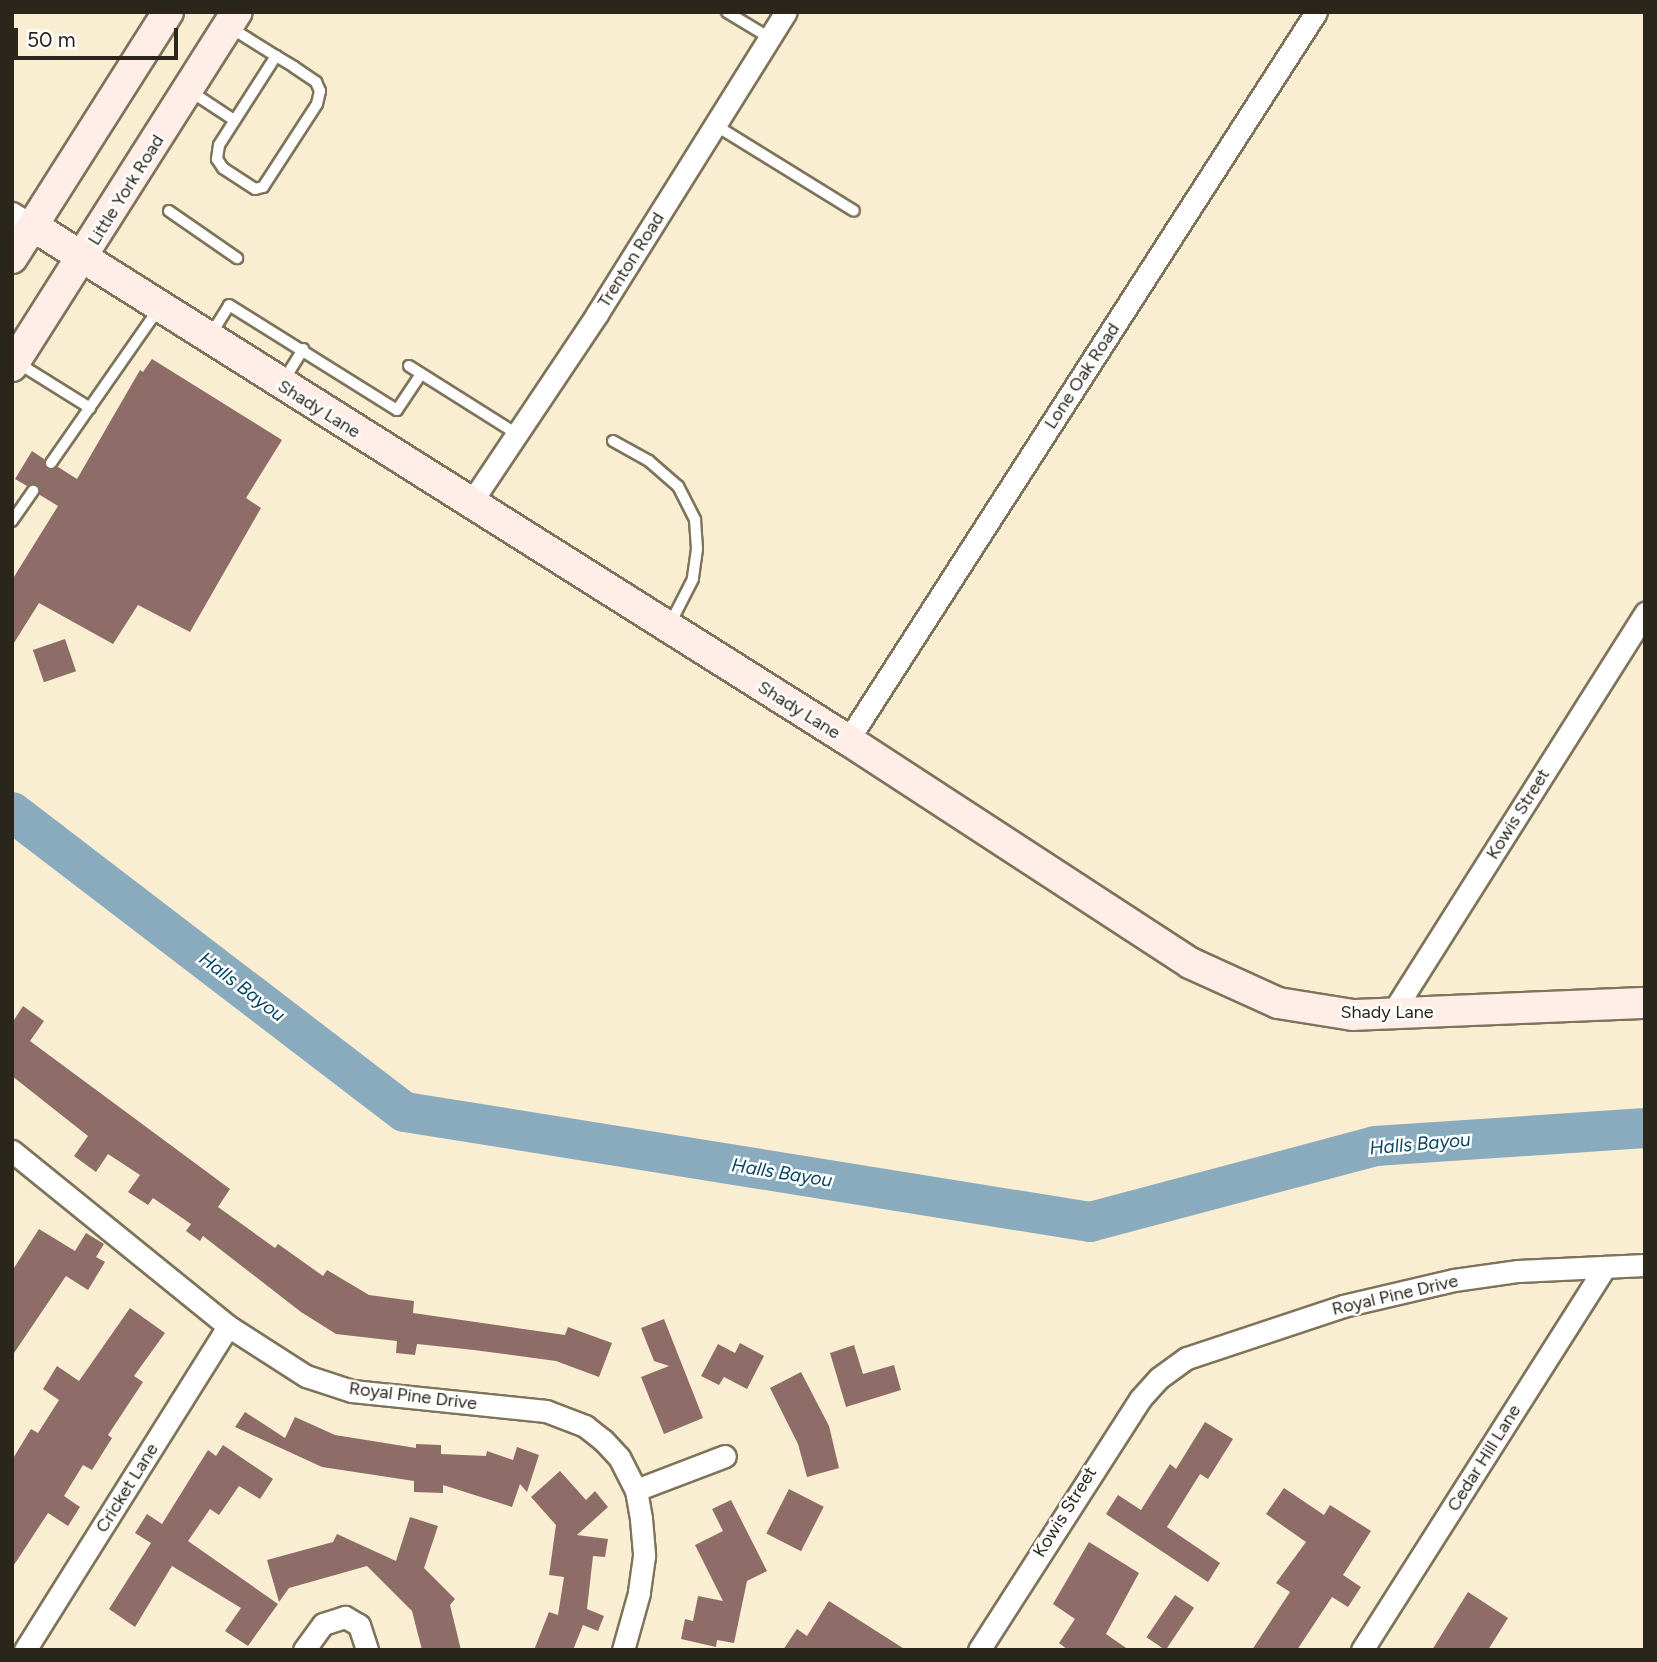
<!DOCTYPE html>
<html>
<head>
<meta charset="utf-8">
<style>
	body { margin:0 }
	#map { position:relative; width:1657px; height:1662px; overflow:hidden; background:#faeed2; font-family:Figtree,sans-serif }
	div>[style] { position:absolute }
	.river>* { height:40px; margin:-20px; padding:0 20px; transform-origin:20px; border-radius:20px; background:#8aaabd }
	.building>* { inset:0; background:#8e6c67; transform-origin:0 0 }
	.roads { filter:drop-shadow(2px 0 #7e735b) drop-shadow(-2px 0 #7e735b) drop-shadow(0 2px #7e735b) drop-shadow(0 -2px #7e735b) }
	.lane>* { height:10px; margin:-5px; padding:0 5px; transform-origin:5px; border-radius:5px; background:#fff }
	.street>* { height:21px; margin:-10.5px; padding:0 10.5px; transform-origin:10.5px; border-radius:10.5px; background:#fff }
	.secondary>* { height:30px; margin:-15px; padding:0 15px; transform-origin:15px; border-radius:15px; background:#feeee7 }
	span { translate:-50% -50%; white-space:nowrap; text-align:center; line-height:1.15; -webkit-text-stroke:5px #fff; paint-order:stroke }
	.street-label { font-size:18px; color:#2b261c }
	.water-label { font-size:19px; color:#074561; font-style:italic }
	.frame { position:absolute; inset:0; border:14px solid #2b261c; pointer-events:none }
	.scale { position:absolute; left:14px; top:28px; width:164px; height:32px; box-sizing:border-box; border:4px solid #2b261c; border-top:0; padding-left:9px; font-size:21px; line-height:24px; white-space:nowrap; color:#2b261c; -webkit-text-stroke:5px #fff; paint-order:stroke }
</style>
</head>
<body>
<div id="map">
	<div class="river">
		<i style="left:12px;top:812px;width:494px;rotate:37.4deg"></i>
		<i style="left:405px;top:1112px;width:694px;rotate:9.12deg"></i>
		<i style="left:1090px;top:1222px;width:295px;rotate:-14.9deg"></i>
		<i style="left:1375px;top:1146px;width:271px;rotate:-3.8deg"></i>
	</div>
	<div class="building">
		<i style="clip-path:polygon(152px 359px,282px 440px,246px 498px,261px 508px,190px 632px,138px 605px,113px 644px,39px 603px,12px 646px,12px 580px,58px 506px,40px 495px,37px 484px,27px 486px,15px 479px,32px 451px,44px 459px,47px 470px,58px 467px,77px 479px,140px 370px,143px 372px)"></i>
		<i style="left:65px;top:639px;width:34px;height:34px;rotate:71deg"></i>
		<i style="clip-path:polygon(23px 1006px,44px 1021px,30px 1041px,230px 1189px,218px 1207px,275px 1248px,278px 1244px,323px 1276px,327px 1270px,369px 1295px,414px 1301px,413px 1313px,565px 1335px,568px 1327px,612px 1343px,599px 1377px,556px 1361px,474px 1350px,417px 1344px,415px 1355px,396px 1353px,397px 1341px,336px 1334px,301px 1312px,203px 1236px,200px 1241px,186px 1231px,191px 1224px,153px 1198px,148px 1205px,128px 1192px,140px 1175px,108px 1154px,96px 1172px,74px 1156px,88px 1136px,12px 1076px,12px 1023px)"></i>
		<i style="clip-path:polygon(39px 1229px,75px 1251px,86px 1233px,104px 1244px,96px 1257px,105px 1262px,88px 1290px,66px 1276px,12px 1356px,12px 1271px)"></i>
		<i style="clip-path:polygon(130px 1308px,165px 1333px,134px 1376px,143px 1382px,108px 1435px,112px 1438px,92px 1470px,83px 1465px,64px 1496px,80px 1507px,68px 1526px,48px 1513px,12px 1568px,12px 1460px,31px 1429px,38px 1433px,59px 1400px,43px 1389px,57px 1366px,79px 1381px)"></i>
		<i style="clip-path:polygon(664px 1319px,703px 1418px,664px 1434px,641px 1377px,669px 1366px,654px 1361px,641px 1328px)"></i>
		<i style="clip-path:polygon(740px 1343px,764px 1356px,747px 1389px,724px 1377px,719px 1385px,701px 1376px,718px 1344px,735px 1353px)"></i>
		<i style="clip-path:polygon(854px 1345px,863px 1374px,894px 1365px,901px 1390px,846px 1407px,830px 1353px)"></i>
		<i style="clip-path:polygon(801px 1372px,829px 1426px,839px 1468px,807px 1477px,798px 1444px,770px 1388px)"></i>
		<i style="clip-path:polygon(245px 1412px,285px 1438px,295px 1417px,335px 1435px,416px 1448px,416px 1444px,441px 1445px,441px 1454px,486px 1456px,487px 1451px,513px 1460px,517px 1447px,539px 1455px,527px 1492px,520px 1484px,512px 1507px,443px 1485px,443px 1493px,414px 1492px,414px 1481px,322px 1467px,235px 1427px)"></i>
		<i style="clip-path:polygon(1205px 1422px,1233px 1439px,1208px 1479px,1200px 1474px,1167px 1527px,1220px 1563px,1208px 1582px,1106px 1514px,1118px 1495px,1141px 1510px,1170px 1464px,1176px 1469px)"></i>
		<i style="clip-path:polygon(223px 1445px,273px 1479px,260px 1499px,239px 1486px,219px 1515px,210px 1509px,188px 1541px,278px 1604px,248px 1646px,225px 1631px,241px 1608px,172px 1566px,135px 1627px,109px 1609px,151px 1543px,135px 1533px,147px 1514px,162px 1524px,208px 1450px,216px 1456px)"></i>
		<i style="clip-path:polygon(560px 1471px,586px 1500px,595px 1491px,608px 1507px,577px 1535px,608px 1539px,605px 1557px,593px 1556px,587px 1609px,604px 1616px,598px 1631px,583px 1625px,573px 1650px,534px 1650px,549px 1612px,558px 1615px,564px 1577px,549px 1575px,556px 1525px,531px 1497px)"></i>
		<i style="clip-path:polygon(1284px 1488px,1324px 1515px,1330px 1505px,1371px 1531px,1343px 1575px,1361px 1587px,1348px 1607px,1332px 1597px,1297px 1650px,1252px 1650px,1290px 1592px,1276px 1583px,1306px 1542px,1266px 1514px)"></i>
		<i style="left:789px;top:1489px;width:39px;height:50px;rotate:27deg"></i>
		<i style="clip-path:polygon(731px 1500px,767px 1571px,747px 1581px,734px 1643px,717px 1640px,716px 1647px,681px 1639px,685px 1619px,693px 1621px,698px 1596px,723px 1601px,695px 1545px,723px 1531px,712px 1509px)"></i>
		<i style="clip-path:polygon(410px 1517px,438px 1526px,424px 1568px,455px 1599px,450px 1605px,461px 1650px,422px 1650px,412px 1611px,367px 1566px,289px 1588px,279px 1602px,267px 1560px,333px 1542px,337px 1534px,396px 1561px)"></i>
		<i style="clip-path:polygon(1089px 1542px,1139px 1573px,1106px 1634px,1129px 1650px,1068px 1650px,1059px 1643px,1075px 1619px,1053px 1604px)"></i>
		<i style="clip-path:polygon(1468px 1592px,1508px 1618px,1488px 1650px,1432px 1650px)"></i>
		<i style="left:1175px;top:1595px;width:23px;height:51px;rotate:34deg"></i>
		<i style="clip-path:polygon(829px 1601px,906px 1650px,783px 1650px,797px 1629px,807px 1636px)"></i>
	</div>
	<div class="roads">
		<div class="lane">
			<i style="left:727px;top:12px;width:50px;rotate:31.2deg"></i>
			<i style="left:231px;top:28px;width:19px;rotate:32deg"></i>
			<i style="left:247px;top:38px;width:34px;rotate:32deg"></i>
			<i style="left:276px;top:56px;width:21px;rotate:31deg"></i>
			<i style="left:294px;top:67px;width:27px;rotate:34deg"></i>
			<i style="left:316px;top:82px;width:10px;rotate:66deg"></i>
			<i style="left:320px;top:91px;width:13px;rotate:103deg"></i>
			<i style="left:317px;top:104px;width:99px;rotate:123deg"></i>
			<i style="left:263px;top:187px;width:8px;rotate:166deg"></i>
			<i style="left:255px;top:189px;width:38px;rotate:-147deg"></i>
			<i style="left:223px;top:168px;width:11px;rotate:-124deg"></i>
			<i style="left:217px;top:159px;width:14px;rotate:-82deg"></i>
			<i style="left:219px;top:145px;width:106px;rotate:-57.4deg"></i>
			<i style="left:190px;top:91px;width:53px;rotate:33.4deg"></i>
			<i style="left:715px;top:125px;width:163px;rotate:31.7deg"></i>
			<i style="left:169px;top:211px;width:83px;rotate:34.7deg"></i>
			<i style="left:210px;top:336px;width:36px;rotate:-58deg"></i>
			<i style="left:229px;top:305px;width:198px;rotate:32deg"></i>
			<i style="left:397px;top:410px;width:43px;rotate:-56.3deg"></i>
			<i style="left:18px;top:363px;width:85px;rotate:32deg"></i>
			<i style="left:409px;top:366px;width:128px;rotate:32.2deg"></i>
			<i style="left:282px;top:383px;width:40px;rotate:-58deg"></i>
			<i style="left:613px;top:441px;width:41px;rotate:29.1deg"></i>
			<i style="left:649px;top:461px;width:38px;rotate:41deg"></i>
			<i style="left:678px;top:486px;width:38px;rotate:63deg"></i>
			<i style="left:695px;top:520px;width:29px;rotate:86deg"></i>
			<i style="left:697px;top:549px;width:30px;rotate:98deg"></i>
			<i style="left:693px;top:579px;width:53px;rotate:117.1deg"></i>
			<i style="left:51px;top:463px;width:189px;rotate:-55.1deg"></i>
			<i style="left:12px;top:521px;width:37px;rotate:-55deg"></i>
		</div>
		<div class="street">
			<i style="left:12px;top:213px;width:25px;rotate:32deg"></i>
			<i style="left:470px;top:504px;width:229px;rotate:-56.2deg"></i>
			<i style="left:597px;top:314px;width:356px;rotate:-58deg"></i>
			<i style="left:848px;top:740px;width:865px;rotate:-57.26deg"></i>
			<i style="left:1391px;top:1015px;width:476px;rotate:-57.7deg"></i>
			<i style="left:12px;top:1151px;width:278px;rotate:39deg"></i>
			<i style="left:228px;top:1326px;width:93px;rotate:32.7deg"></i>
			<i style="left:306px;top:1376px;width:48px;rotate:18.1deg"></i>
			<i style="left:352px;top:1391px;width:195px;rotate:5.9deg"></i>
			<i style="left:546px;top:1411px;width:42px;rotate:21deg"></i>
			<i style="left:585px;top:1426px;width:23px;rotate:38deg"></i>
			<i style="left:603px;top:1440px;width:23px;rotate:47deg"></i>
			<i style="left:619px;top:1457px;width:37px;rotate:63deg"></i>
			<i style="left:636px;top:1490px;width:29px;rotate:80deg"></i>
			<i style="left:641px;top:1519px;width:37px;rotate:85deg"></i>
			<i style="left:644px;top:1556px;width:37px;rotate:98deg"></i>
			<i style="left:639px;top:1593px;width:59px;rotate:105.7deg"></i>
			<i style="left:636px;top:1490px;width:95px;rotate:-20.9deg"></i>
			<i style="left:25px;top:1650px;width:382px;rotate:-57.9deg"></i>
			<i style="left:304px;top:1650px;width:32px;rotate:-54deg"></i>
			<i style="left:323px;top:1624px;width:23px;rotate:-18deg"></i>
			<i style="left:345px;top:1617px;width:16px;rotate:30deg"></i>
			<i style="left:359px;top:1625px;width:26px;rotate:72deg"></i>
			<i style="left:979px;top:1650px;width:298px;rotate:-57.3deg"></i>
			<i style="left:1140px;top:1399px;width:28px;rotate:-48deg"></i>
			<i style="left:1159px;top:1378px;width:34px;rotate:-36deg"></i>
			<i style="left:1187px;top:1358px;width:164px;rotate:-18.4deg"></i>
			<i style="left:1343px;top:1306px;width:114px;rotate:-13.2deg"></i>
			<i style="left:1454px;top:1280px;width:65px;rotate:-8deg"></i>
			<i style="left:1518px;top:1271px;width:127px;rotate:-2.7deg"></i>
			<i style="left:1362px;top:1650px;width:454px;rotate:-57.6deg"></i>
		</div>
		<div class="secondary">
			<i style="left:33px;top:226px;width:964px;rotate:32.24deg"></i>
			<i style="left:848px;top:740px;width:408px;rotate:33.1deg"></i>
			<i style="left:1190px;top:963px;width:97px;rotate:24.4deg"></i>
			<i style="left:1278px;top:1003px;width:76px;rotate:9.1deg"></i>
			<i style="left:1353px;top:1015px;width:292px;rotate:-2.4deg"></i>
			<i style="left:12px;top:258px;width:291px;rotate:-57.6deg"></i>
			<i style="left:12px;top:366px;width:419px;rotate:-57.6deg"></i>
		</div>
	</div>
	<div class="street-label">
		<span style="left:126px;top:190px;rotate:-58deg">Little York Road</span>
		<span style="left:631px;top:260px;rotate:-58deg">Trenton Road</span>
		<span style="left:1082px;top:376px;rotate:-57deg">Lone Oak Road</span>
		<span style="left:319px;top:409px;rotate:32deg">Shady Lane</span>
		<span style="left:799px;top:710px;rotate:32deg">Shady Lane</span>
		<span style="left:1518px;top:814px;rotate:-58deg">Kowis Street</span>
		<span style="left:1387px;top:1012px">Shady Lane</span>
		<span style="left:1395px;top:1295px;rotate:-13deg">Royal Pine Drive</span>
		<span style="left:413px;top:1396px;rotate:7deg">Royal Pine Drive</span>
		<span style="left:1484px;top:1458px;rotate:-58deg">Cedar Hill Lane</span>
		<span style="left:127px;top:1488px;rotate:-58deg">Cricket Lane</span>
		<span style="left:1065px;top:1512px;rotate:-58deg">Kowis Street</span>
	</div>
	<div class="water-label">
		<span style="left:242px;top:987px;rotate:37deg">Halls Bayou</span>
		<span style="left:1420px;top:1144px;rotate:-5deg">Halls Bayou</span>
		<span style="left:782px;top:1173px;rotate:9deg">Halls Bayou</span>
	</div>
	<div class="frame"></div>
	<div class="scale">50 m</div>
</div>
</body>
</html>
